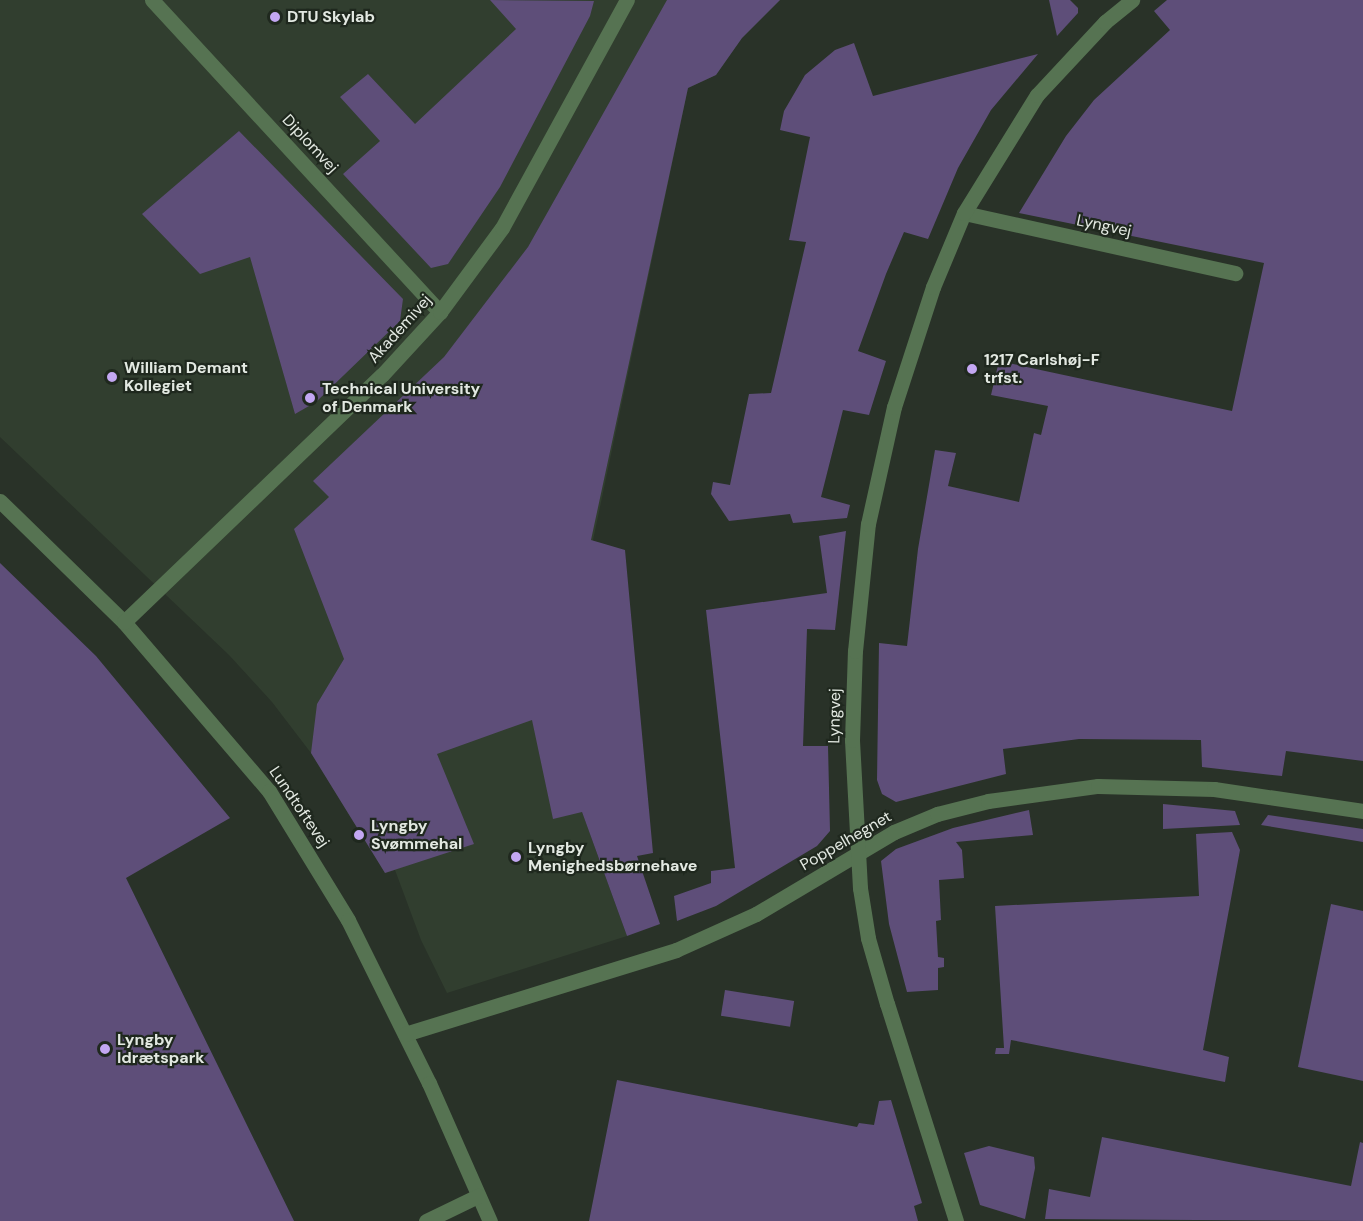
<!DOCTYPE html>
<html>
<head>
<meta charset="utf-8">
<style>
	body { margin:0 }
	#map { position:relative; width:1363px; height:1221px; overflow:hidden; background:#293228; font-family:"DM Sans",sans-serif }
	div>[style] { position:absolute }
	.built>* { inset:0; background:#313e2f }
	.green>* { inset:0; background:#5e4e79; transform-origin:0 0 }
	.minor>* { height:15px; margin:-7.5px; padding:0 7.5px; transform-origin:7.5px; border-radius:7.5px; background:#567352 }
	.dots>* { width:16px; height:16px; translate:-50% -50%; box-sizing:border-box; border:3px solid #1f281e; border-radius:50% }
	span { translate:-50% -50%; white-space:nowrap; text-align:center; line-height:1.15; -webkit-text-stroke:4.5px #1f281e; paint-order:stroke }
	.poi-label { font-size:16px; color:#e3e9e2; font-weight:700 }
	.left { translate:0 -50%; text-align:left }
	.street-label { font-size:16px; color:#e3e9e2 }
</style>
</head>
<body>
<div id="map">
	<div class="built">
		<i style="clip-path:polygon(0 0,780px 0,742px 38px,716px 75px,688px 88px,571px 645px,582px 812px,627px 936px,447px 993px,421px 940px,395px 870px,385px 873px,311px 753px,272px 702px,229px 655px,0 437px)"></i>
	</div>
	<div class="green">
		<i style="clip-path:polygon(490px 0,594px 1px,590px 16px,500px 187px,448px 264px,431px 268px,343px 174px,380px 141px,340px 97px,368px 74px,415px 124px,516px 29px)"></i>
		<i style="clip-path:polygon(667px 0,780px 0,742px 38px,716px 75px,688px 88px,591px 540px,625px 550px,653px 853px,637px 856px,660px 924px,627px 936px,582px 812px,553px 819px,532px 720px,437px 754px,474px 844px,385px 873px,311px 753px,317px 704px,344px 659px,294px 529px,329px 497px,313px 481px,444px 357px,528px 247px)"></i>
		<i style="clip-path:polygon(1049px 0,1070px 0,1078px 8px,1078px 13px,1057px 36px)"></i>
		<i style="clip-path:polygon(1167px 0,1363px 0,1363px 761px,1286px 751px,1282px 776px,1202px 767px,1201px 740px,1079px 739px,1003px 749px,1006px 774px,896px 802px,882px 794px,877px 780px,879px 643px,907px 646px,918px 549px,935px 450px,956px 453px,948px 486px,1019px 502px,1034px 433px,1041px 435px,1048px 406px,991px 395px,999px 361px,1232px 411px,1264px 263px,1019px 213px,1066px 136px,1094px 100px,1170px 30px,1154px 11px)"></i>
		<i style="clip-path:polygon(854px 43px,873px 96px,1038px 54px,991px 110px,958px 168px,928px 239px,904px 232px,886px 274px,858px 351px,886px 361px,869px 415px,843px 410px,821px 497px,850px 505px,847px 518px,793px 523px,790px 514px,729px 521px,711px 494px,713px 482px,730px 485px,749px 394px,771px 393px,806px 242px,789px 240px,810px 137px,780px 130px,784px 111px,805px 75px,835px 50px)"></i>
		<i style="clip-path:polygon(239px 131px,403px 299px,400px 321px,316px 402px,295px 414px,250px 257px,200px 274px,142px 214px)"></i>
		<i style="clip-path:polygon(846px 531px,835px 630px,807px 629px,803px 746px,828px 746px,830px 831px,817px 846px,716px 906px,677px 921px,674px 896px,711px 883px,711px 871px,735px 868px,706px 610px,827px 593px,819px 536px)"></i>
		<i style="clip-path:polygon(0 563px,96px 656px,230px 818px,126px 878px,294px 1221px,0 1221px)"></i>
		<i style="clip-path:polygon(1163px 804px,1235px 811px,1240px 825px,1163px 829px)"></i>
		<i style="clip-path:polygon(1029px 810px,1033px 835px,956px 842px,962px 850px,964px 878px,939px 880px,941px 920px,936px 921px,938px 957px,944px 958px,944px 967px,938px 968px,938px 990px,907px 992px,889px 924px,881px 861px,896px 849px,953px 828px)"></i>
		<i style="clip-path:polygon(1268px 815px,1363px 829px,1363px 842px,1261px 825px)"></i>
		<i style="clip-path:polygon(1232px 832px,1240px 850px,1203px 1050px,1229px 1057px,1225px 1082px,1011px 1040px,1009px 1054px,995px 1054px,996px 1048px,1004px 1048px,995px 906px,1199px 896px,1196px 834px)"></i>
		<i style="clip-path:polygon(1331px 904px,1363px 911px,1363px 1081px,1298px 1067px)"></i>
		<i style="left:725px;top:990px;width:70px;height:26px;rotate:9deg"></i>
		<i style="clip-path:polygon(617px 1080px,857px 1127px,859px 1123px,874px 1125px,879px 1101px,891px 1100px,922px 1203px,914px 1206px,918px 1221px,589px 1221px)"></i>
		<i style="clip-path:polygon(1102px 1137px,1351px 1186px,1360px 1142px,1363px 1143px,1363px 1221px,1045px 1219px,1049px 1189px,1090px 1197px)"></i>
		<i style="clip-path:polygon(989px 1146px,1034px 1157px,1035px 1168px,1025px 1219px,980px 1205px,964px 1153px)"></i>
	</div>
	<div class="minor">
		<i style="left:152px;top:0;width:425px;rotate:47.3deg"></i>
		<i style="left:964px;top:213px;width:278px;rotate:12.5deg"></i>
		<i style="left:0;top:501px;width:173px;rotate:44.3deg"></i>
		<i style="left:124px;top:622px;width:223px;rotate:49.4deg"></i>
		<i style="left:269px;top:791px;width:151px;rotate:58.5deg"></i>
		<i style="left:348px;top:920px;width:182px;rotate:63.6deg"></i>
		<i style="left:429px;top:1083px;width:151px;rotate:66.2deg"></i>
		<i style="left:124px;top:622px;width:357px;rotate:-43.8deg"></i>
		<i style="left:382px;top:375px;width:86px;rotate:-47.4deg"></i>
		<i style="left:440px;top:312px;width:104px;rotate:-53.6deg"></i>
		<i style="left:502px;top:228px;width:260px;rotate:-61.3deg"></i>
		<i style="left:405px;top:1034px;width:284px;rotate:-17.2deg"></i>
		<i style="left:676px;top:950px;width:88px;rotate:-24.2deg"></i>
		<i style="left:756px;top:914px;width:161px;rotate:-30.7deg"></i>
		<i style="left:894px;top:832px;width:47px;rotate:-22.7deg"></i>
		<i style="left:937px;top:814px;width:53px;rotate:-14.3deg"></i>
		<i style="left:988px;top:801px;width:111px;rotate:-7.8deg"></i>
		<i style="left:1098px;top:786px;width:116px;rotate:1.5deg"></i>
		<i style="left:1214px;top:789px;width:151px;rotate:8.4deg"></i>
		<i style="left:426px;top:1221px;width:58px;rotate:-25.7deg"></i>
		<i style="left:956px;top:1221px;width:228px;rotate:-107.6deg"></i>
		<i style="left:887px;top:1004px;width:69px;rotate:-106.1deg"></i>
		<i style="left:868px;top:938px;width:51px;rotate:-99.1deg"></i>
		<i style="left:860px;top:888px;width:148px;rotate:-93.1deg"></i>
		<i style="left:852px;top:740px;width:89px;rotate:-88.1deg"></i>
		<i style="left:855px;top:651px;width:128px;rotate:-84.2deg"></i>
		<i style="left:868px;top:524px;width:120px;rotate:-77.5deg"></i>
		<i style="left:894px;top:407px;width:126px;rotate:-72deg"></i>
		<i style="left:933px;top:287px;width:80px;rotate:-67.3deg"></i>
		<i style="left:964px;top:213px;width:139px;rotate:-58.3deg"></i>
		<i style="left:1037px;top:95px;width:100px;rotate:-47deg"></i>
		<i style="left:1105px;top:22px;width:35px;rotate:-39deg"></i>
	</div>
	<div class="dots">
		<i style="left:275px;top:17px;background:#c3a7f2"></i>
		<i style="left:972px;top:369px;background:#c3a7f2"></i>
		<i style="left:112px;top:377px;background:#c3a7f2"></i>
		<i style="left:310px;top:398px;background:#c3a7f2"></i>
		<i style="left:359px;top:835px;background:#c3a7f2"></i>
		<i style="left:516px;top:857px;background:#c3a7f2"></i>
		<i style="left:105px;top:1049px;background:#c3a7f2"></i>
	</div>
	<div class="poi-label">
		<span class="left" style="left:287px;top:17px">DTU Skylab</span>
		<span class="left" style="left:984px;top:369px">1217 Carlshøj-F<br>trfst.</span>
		<span class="left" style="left:124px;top:377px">William Demant<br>Kollegiet</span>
		<span class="left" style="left:322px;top:398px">Technical University<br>of Denmark</span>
		<span class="left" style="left:371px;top:835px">Lyngby<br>Svømmehal</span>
		<span class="left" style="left:528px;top:857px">Lyngby<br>Menighedsbørnehave</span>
		<span class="left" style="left:117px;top:1049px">Lyngby<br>Idrætspark</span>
	</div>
	<div class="street-label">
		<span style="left:310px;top:144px;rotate:47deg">Diplomvej</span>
		<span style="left:1104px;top:226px;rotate:12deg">Lyngvej</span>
		<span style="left:400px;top:329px;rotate:-48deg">Akademivej</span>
		<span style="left:835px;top:716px;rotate:-89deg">Lyngvej</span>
		<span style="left:299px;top:807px;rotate:56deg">Lundtoftevej</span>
		<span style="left:846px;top:841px;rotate:-30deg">Poppelhegnet</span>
	</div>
</div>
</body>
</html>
